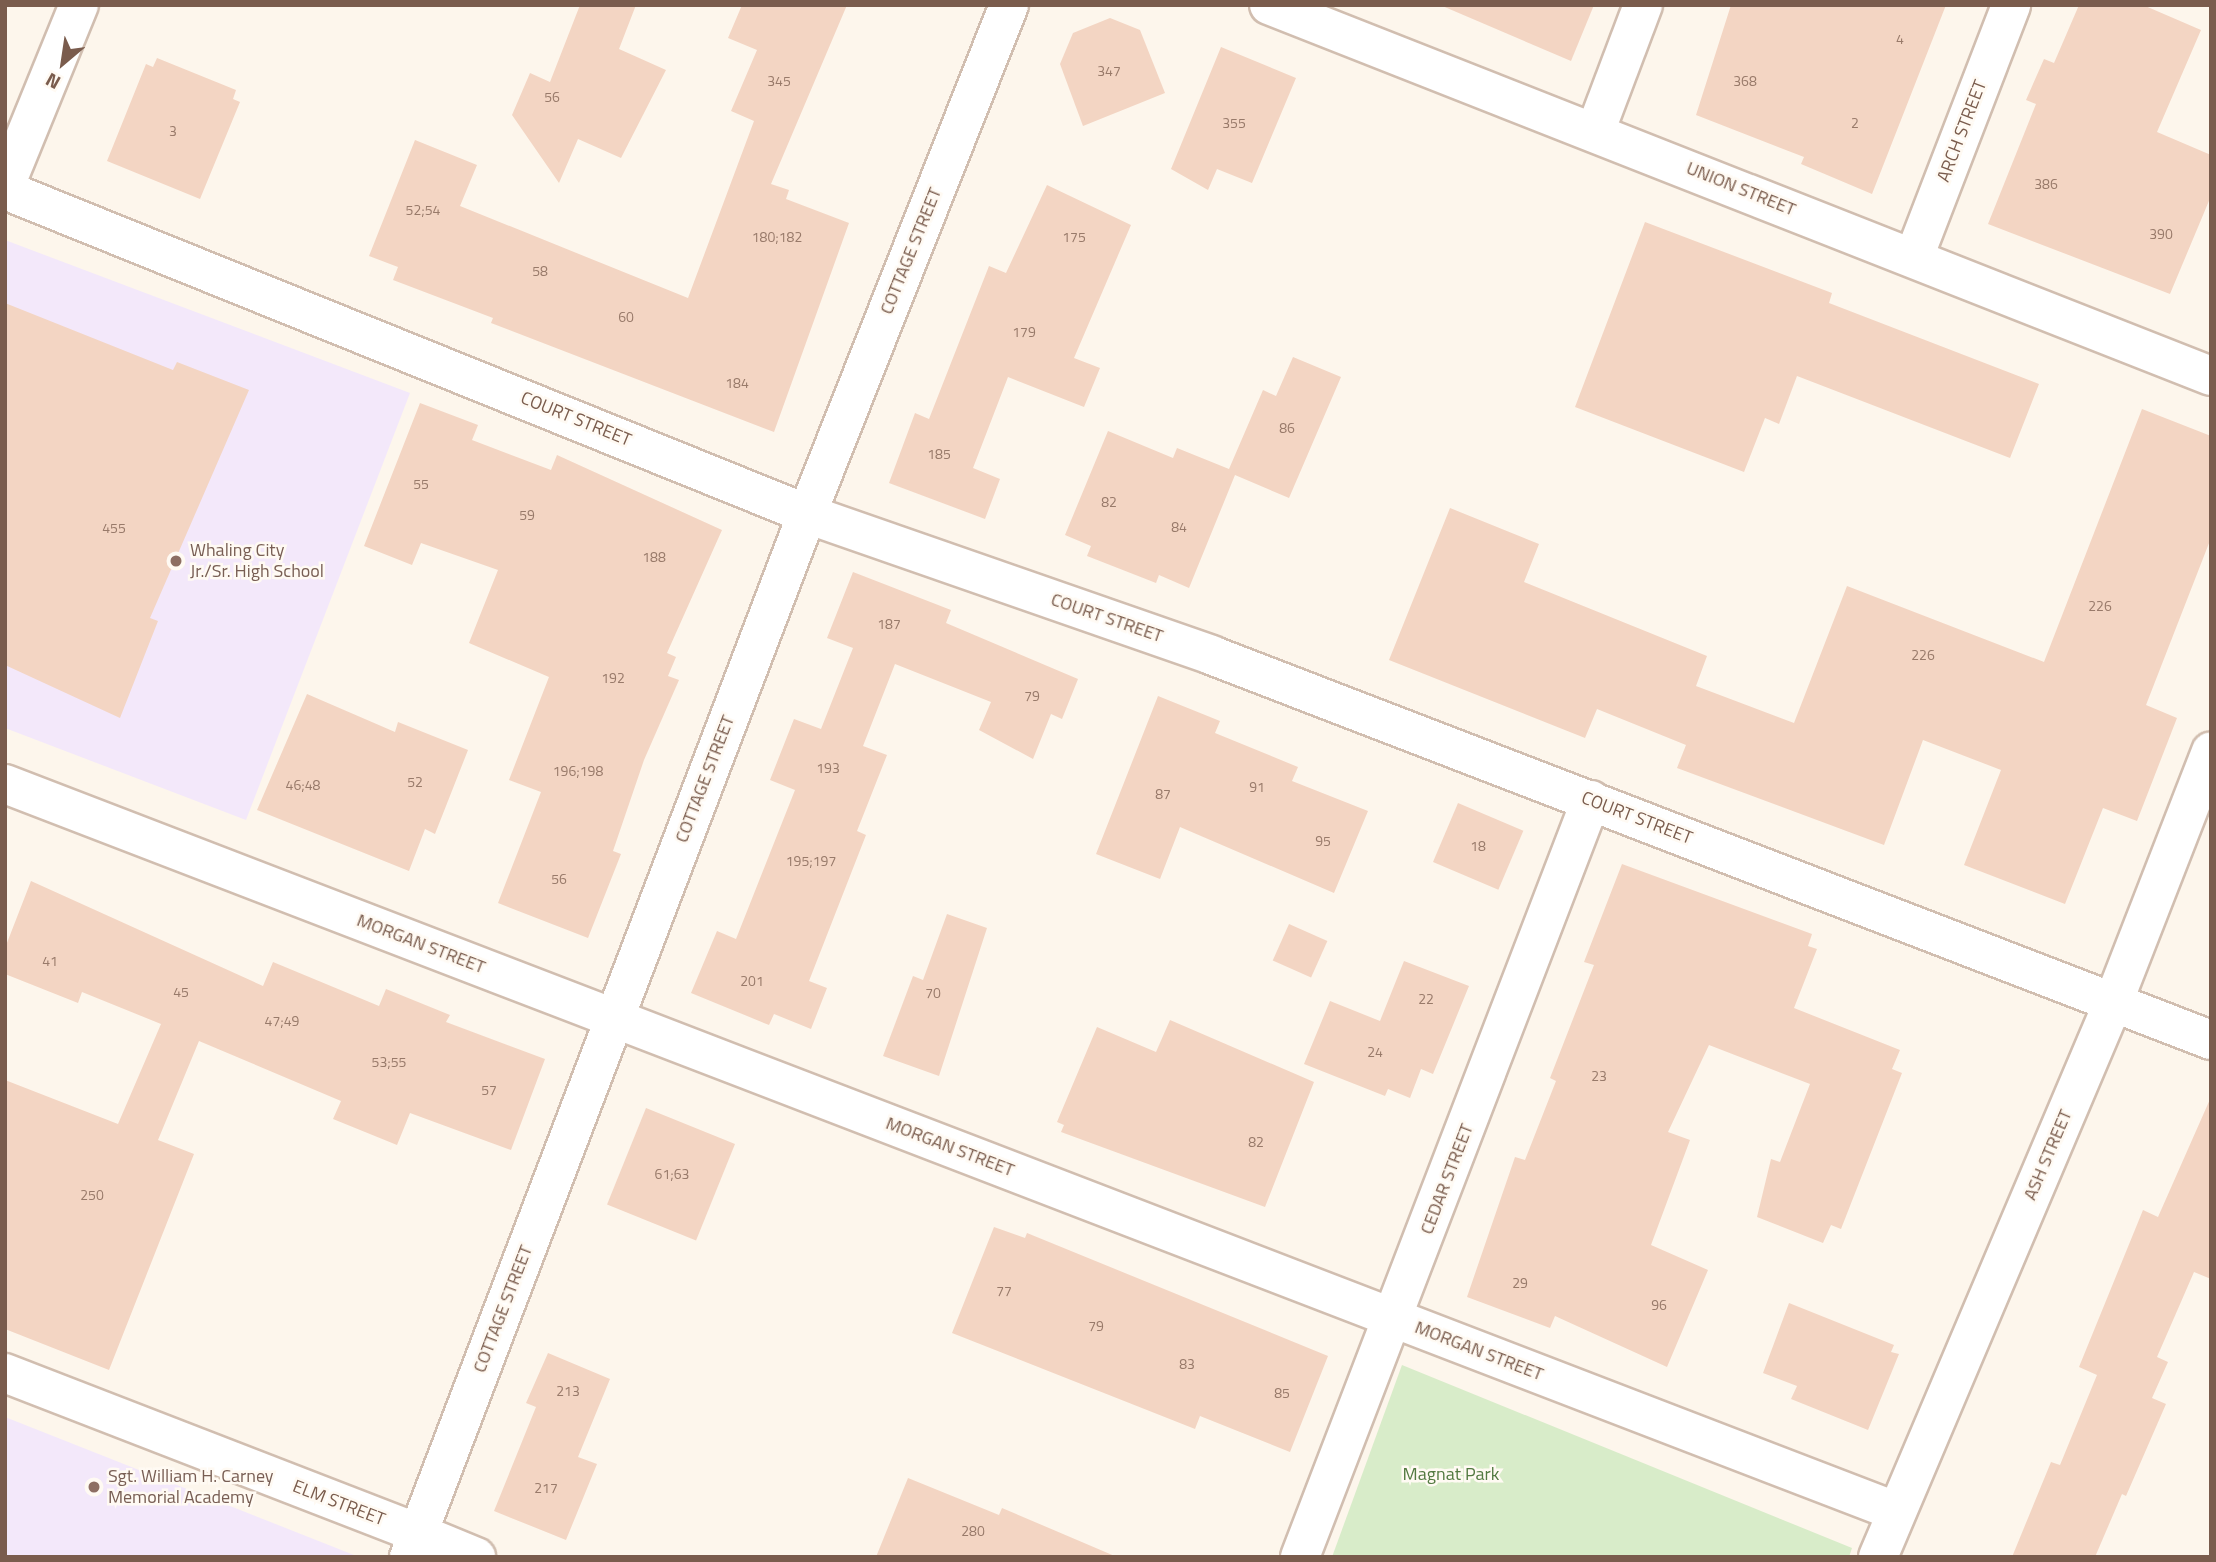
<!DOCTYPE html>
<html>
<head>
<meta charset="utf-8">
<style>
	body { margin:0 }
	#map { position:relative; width:2216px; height:1562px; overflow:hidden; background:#fdf6ec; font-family:"Titillium Web",sans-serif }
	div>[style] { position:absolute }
	.education>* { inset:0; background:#f3e8fa }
	.green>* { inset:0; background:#d8ecc9 }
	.building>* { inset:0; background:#f3d5c3; transform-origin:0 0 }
	.roads { filter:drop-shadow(2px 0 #d1beb0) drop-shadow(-2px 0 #d1beb0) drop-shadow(0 2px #d1beb0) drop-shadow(0 -2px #d1beb0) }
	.street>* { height:38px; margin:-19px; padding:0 19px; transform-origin:19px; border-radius:19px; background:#fff }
	.secondary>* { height:38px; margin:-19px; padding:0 19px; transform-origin:19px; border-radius:19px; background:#fff }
	.dots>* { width:19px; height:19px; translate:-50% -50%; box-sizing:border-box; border:4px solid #fffaf3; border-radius:50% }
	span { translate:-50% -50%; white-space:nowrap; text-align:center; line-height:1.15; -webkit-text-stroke:5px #fffaf3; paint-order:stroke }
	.number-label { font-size:14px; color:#987a6a }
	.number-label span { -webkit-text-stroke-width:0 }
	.street-label { font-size:18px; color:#7a5c4d }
	.education-label { font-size:18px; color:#785e54 }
	.left { translate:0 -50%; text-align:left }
	.park-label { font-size:18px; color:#537a41 }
	.frame { position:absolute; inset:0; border:7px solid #7a5c4d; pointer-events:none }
	.north { position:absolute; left:28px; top:28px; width:70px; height:70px; -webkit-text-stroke:5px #fffaf3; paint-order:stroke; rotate:209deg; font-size:19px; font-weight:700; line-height:28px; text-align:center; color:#7a5c4d }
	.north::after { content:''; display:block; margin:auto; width:24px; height:32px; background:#7a5c4d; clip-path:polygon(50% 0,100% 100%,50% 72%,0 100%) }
</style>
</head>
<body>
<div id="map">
	<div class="education">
		<i style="clip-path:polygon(5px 240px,410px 393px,246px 820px,5px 728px)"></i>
		<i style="clip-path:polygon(5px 1417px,359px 1557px,5px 1557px)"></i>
	</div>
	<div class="green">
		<i style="clip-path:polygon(1402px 1365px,1852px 1548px,1849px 1557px,1332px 1557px)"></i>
	</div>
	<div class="building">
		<i style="clip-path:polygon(580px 5px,636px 5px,619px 49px,666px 70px,621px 158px,578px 139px,559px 183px,512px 115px,530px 73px,550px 82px)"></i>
		<i style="clip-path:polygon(742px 5px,847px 5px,771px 184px,789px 190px,786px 199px,849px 223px,774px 432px,491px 323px,493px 318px,393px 280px,398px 267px,369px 256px,415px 140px,477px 165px,460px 206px,688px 298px,754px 121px,731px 111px,757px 50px,728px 38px)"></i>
		<i style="clip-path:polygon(1440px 5px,1594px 5px,1571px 61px)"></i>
		<i style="clip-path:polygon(1731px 5px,1946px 5px,1872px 194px,1801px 164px,1804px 157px,1696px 115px)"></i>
		<i style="clip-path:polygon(2079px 5px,2143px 5px,2201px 30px,2157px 132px,2211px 155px,2211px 196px,2170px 294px,1988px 224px,2036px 104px,2026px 100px,2044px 59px,2054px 63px)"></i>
		<i style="clip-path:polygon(1110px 18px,1140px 30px,1165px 93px,1083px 126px,1060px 64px,1073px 33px)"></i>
		<i style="clip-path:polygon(1221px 47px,1296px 78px,1252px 183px,1217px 169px,1208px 190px,1171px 169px)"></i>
		<i style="clip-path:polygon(157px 58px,236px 90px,233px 99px,240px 102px,200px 199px,107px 161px,146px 64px,153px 67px)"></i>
		<i style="clip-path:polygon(1047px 185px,1131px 225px,1074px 358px,1100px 368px,1084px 407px,1008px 377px,973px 468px,1000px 479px,985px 519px,889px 483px,915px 413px,929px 419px,989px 266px,1006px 273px)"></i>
		<i style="clip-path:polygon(1645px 222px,1832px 293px,1829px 303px,2039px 384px,2010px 458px,1797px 376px,1779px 424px,1765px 418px,1744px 472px,1575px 407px)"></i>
		<i style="clip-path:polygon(5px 303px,173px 370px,177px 362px,249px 390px,150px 618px,158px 621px,120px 718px,5px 665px)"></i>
		<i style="clip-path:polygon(1293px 357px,1341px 377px,1289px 498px,1235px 475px,1189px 588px,1159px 575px,1156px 583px,1087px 556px,1091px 546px,1065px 535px,1108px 431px,1173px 458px,1177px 448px,1229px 469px,1263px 390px,1276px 396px)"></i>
		<i style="clip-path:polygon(420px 403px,478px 425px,472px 440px,551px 470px,557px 455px,722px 530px,667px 653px,676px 657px,668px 676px,679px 680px,644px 760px,613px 851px,621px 854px,588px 938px,498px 903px,541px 792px,509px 780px,549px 677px,469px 643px,498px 570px,421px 543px,412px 565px,364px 546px)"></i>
		<i style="clip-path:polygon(2142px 409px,2211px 436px,2211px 538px,2146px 705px,2177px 718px,2137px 821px,2103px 808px,2065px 904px,1964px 865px,2001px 770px,1923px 740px,1884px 845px,1677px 768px,1686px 745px,1597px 709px,1585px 738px,1389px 660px,1450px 508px,1539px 544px,1524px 582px,1707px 656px,1696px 686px,1794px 723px,1847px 586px,2044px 662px)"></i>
		<i style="clip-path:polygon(853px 572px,951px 610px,946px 623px,1078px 679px,1062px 719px,1051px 714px,1033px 759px,979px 730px,991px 702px,895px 664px,863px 746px,887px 755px,857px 831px,866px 835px,809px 981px,827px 988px,811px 1029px,774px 1014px,769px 1025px,691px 993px,717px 931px,736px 939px,795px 790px,770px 780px,794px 719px,821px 729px,853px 648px,827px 638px)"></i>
		<i style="clip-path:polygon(307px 694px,395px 732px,398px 722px,468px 750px,435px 834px,425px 829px,409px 871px,257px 810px)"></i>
		<i style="clip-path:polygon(1158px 696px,1220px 721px,1215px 733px,1298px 767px,1292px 781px,1368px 811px,1334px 893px,1180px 827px,1160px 879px,1096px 854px)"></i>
		<i style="left:1458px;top:803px;width:71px;height:64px;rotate:23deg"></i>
		<i style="clip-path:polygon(1622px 864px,1812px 934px,1808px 946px,1817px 949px,1794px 1008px,1900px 1050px,1892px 1069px,1902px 1073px,1841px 1229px,1831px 1225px,1823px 1243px,1757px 1217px,1771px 1159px,1780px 1162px,1810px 1084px,1709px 1045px,1668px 1132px,1690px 1140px,1651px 1245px,1708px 1270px,1667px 1367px,1555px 1316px,1550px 1328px,1467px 1297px,1515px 1157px,1525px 1160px,1556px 1081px,1550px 1078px,1594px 965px,1584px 962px)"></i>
		<i style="clip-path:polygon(31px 881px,263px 986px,273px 962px,379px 1006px,386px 989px,450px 1015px,446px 1022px,545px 1059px,511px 1150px,410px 1113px,397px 1145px,333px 1119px,341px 1101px,199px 1041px,158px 1140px,194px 1154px,109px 1370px,5px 1329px,5px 1080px,118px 1124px,161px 1024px,82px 992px,78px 1003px,5px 974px,5px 948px)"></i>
		<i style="clip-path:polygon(947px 914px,987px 928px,939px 1076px,883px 1056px,913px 976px,923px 980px)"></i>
		<i style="left:1289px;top:924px;width:42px;height:40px;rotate:24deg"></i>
		<i style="clip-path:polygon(1404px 961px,1469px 986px,1433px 1074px,1421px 1069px,1410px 1098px,1388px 1089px,1385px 1096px,1304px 1064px,1330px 1001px,1380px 1021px)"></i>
		<i style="clip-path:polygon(1170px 1020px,1314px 1082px,1265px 1207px,1061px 1132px,1064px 1125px,1057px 1122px,1097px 1027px,1156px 1052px)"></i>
		<i style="clip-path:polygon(2211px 1097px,2211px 1279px,2194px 1272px,2157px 1357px,2168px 1362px,2152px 1398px,2166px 1404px,2126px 1496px,2122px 1494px,2095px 1557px,2012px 1557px,2051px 1462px,2060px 1465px,2097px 1375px,2079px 1367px,2143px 1210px,2158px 1217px)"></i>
		<i style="left:646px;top:1108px;width:96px;height:104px;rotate:22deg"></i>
		<i style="clip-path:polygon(994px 1227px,1025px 1238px,1027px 1233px,1328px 1356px,1290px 1452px,1200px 1416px,1195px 1429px,952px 1333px)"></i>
		<i style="clip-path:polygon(1789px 1303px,1894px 1345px,1891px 1352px,1899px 1354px,1868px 1430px,1791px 1399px,1797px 1386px,1763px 1373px)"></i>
		<i style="clip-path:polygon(548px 1353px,610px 1379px,578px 1457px,597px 1464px,566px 1540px,494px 1511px,536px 1407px,526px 1403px)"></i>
		<i style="clip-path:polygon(908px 1478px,999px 1515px,1002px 1508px,1117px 1557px,876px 1557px)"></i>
	</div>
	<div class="roads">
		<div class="street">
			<i style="left:1595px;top:132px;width:136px;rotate:-69.3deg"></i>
			<i style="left:5px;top:186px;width:196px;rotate:-67.8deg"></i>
			<i style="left:5px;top:190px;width:865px;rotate:22deg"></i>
			<i style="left:807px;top:514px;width:428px;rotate:19.2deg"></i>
			<i style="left:1211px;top:655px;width:1072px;rotate:21.06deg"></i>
			<i style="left:1914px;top:257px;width:270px;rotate:-68.9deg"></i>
			<i style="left:5px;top:784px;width:2025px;rotate:21.04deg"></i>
			<i style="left:418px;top:1533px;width:63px;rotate:22.5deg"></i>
			<i style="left:1300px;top:1557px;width:811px;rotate:-68.97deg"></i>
			<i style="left:1878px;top:1557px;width:602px;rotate:-67.01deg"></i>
			<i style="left:2113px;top:1003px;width:270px;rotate:-68.7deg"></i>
		</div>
		<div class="secondary">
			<i style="left:1269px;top:5px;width:1012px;rotate:21.5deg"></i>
			<i style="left:5px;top:1373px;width:443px;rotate:21.2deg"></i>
			<i style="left:409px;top:1557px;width:1116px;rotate:-69.11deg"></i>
			<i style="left:807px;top:514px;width:548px;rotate:-68.35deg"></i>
		</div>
	</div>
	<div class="dots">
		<i style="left:176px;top:561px;background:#8d6e63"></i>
		<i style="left:94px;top:1487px;background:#8d6e63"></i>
	</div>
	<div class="number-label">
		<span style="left:1900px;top:39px">4</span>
		<span style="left:1109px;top:71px">347</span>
		<span style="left:779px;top:81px">345</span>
		<span style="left:1745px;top:81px">368</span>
		<span style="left:552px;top:97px">56</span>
		<span style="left:1234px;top:123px">355</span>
		<span style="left:1855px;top:123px">2</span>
		<span style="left:173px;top:131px">3</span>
		<span style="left:2046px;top:184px">386</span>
		<span style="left:423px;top:210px">52;54</span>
		<span style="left:2161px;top:234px">390</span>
		<span style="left:777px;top:237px">180;182</span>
		<span style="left:1074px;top:237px">175</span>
		<span style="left:540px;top:271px">58</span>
		<span style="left:626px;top:317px">60</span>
		<span style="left:1024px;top:332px">179</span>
		<span style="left:737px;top:383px">184</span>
		<span style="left:1287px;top:428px">86</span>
		<span style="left:939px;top:454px">185</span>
		<span style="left:421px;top:484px">55</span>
		<span style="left:1109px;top:502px">82</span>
		<span style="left:527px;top:515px">59</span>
		<span style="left:1179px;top:527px">84</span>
		<span style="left:114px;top:528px">455</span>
		<span style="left:654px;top:557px">188</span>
		<span style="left:2100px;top:606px">226</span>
		<span style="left:889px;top:624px">187</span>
		<span style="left:1923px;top:655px">226</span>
		<span style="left:613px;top:678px">192</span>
		<span style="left:1032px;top:696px">79</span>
		<span style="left:828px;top:768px">193</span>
		<span style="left:578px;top:771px">196;198</span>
		<span style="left:415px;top:782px">52</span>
		<span style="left:303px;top:785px">46;48</span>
		<span style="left:1257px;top:787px">91</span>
		<span style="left:1163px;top:794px">87</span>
		<span style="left:1323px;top:841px">95</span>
		<span style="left:1478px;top:846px">18</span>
		<span style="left:811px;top:861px">195;197</span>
		<span style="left:559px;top:879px">56</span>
		<span style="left:50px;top:961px">41</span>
		<span style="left:752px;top:981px">201</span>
		<span style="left:181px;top:992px">45</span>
		<span style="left:933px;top:993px">70</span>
		<span style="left:1426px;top:999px">22</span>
		<span style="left:282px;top:1021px">47;49</span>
		<span style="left:1375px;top:1052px">24</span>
		<span style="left:389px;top:1062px">53;55</span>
		<span style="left:1599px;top:1076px">23</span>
		<span style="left:489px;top:1090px">57</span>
		<span style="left:1256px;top:1142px">82</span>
		<span style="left:672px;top:1174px">61;63</span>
		<span style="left:92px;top:1195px">250</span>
		<span style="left:1520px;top:1283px">29</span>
		<span style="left:1004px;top:1291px">77</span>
		<span style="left:1659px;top:1305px">96</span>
		<span style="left:1096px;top:1326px">79</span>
		<span style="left:1187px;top:1364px">83</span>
		<span style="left:568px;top:1391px">213</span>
		<span style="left:1282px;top:1393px">85</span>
		<span style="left:546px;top:1488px">217</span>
		<span style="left:973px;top:1531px">280</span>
	</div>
	<div class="street-label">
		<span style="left:1962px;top:131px;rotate:-69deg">ARCH STREET</span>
		<span style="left:1741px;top:189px;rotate:22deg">UNION STREET</span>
		<span style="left:911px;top:251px;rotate:-68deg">COTTAGE STREET</span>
		<span style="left:576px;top:419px;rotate:22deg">COURT STREET</span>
		<span style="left:1107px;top:618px;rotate:19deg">COURT STREET</span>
		<span style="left:705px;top:779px;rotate:-69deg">COTTAGE STREET</span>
		<span style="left:1637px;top:818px;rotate:21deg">COURT STREET</span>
		<span style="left:421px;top:944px;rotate:21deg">MORGAN STREET</span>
		<span style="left:950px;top:1147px;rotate:21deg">MORGAN STREET</span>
		<span style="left:2048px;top:1155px;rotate:-67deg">ASH STREET</span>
		<span style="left:1447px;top:1179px;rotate:-69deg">CEDAR STREET</span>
		<span style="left:503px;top:1309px;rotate:-69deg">COTTAGE STREET</span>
		<span style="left:1479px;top:1351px;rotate:21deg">MORGAN STREET</span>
		<span style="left:339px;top:1503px;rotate:21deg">ELM STREET</span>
	</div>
	<div class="education-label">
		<span class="left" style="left:190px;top:561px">Whaling City<br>Jr./Sr. High School</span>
		<span class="left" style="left:108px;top:1487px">Sgt. William H. Carney<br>Memorial Academy</span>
	</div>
	<div class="park-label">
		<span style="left:1451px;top:1474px">Magnat Park</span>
	</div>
	<div class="frame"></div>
	<div class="north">N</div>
</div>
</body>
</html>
